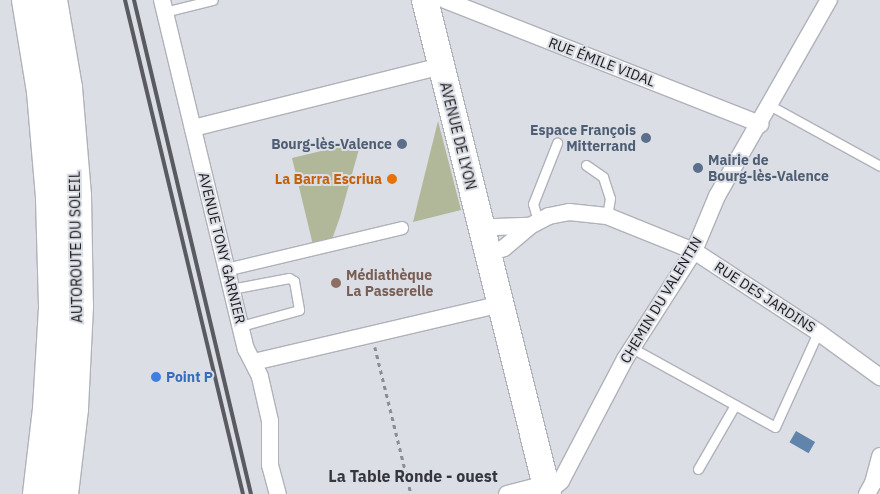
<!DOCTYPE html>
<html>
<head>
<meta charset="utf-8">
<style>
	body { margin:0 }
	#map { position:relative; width:880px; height:494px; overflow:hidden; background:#dbdee5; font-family:"IBM Plex Sans",sans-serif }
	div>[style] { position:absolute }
	.green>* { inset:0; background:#b1b799 }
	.water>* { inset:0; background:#6185aa; transform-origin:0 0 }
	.path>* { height:2.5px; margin-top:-1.25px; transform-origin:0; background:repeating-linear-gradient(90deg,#8b8d92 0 4px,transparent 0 8px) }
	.roads { filter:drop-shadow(1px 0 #afb2b9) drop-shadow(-1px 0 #afb2b9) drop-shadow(0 1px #afb2b9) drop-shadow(0 -1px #afb2b9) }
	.service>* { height:9px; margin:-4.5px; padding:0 4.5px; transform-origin:4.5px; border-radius:4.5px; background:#fff }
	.pedestrian>* { height:12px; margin:-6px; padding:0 6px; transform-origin:6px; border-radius:6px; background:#fff }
	.minor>* { height:16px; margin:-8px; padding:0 8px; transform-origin:8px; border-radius:8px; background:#fff }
	.primary>* { height:26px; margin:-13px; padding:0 13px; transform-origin:13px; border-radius:13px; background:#fff }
	.motorway>* { height:28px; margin:-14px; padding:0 14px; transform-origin:14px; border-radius:14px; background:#fff }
	.rail>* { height:4px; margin:-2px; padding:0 2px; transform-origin:2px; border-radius:2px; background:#5a5b60 }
	.dots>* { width:14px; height:14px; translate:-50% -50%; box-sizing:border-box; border:2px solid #dbdee5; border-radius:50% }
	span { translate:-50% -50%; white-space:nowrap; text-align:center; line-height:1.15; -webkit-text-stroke:4px #dbdee5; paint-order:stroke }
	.street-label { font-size:14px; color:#191a1d }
	.service-label { font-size:14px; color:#4e5e75; font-weight:700 }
	.right { translate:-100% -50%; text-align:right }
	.left { translate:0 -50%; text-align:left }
	.food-label { font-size:14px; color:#c56008; font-weight:700 }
	.education-label { font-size:14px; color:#785e54; font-weight:700 }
	.shop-label { font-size:14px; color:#366cbe; font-weight:700 }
	.quarter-label { font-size:16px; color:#35373d; font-weight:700 }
</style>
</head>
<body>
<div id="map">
	<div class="green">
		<i style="clip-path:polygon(438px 121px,461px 210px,413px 222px)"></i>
		<i style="clip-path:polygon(346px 145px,359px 149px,340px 217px,330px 245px,314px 249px,292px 158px)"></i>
	</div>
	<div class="water">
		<i style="left:796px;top:431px;width:22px;height:13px;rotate:30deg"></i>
	</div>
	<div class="path">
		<i style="left:375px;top:347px;width:151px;rotate:76.2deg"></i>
	</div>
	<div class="roads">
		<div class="service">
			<i style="left:164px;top:12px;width:50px;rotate:-13.8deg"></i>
			<i style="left:771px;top:106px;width:124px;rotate:28.8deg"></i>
			<i style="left:586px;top:165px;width:21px;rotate:35deg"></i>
			<i style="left:603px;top:177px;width:22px;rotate:72deg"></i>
			<i style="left:610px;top:198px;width:18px;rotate:99deg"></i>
			<i style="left:538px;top:221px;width:18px;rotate:-106deg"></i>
			<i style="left:533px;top:204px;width:66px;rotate:-68.5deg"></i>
			<i style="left:231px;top:289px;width:59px;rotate:-10.7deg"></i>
			<i style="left:289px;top:278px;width:6px;rotate:31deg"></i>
			<i style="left:294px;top:281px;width:29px;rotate:80deg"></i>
			<i style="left:299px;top:310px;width:60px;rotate:164.6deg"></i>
			<i style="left:632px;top:348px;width:163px;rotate:28.9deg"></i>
			<i style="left:775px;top:427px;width:104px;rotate:-65.6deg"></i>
			<i style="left:698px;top:469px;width:74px;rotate:-60deg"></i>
		</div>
		<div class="pedestrian">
			<i style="left:226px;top:270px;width:181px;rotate:-13.4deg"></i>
		</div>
		<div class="minor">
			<i style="left:162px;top:0;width:359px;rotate:76.5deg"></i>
			<i style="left:246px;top:349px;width:31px;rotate:63deg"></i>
			<i style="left:260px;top:377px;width:45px;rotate:77.2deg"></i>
			<i style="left:270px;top:421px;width:44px;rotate:90deg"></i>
			<i style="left:270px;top:465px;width:30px;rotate:75deg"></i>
			<i style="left:445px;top:0;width:339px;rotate:21.5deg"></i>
			<i style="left:193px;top:128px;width:256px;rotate:-14deg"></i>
			<i style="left:482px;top:229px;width:13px;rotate:-9deg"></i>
			<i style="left:495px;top:227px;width:35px;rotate:-2deg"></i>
			<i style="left:488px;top:254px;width:17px;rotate:-21deg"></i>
			<i style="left:504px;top:248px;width:34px;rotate:-40deg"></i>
			<i style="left:530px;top:226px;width:21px;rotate:-28deg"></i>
			<i style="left:549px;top:216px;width:20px;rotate:-11deg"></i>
			<i style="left:569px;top:212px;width:38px;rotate:6deg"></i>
			<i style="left:607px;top:216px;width:94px;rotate:21.9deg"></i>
			<i style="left:694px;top:251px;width:148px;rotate:33.2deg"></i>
			<i style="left:818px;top:332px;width:77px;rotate:36deg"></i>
			<i style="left:254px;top:362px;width:254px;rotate:-13.2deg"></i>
			<i style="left:548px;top:492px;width:17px;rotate:-40deg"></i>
			<i style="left:561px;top:481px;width:138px;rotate:-62.3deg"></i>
			<i style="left:625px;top:359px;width:128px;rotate:-57.4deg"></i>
			<i style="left:694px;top:251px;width:60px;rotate:-67.3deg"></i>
			<i style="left:717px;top:196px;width:226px;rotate:-60.3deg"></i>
			<i style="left:507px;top:494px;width:40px;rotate:-14.4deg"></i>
			<i style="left:867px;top:494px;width:13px;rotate:-61deg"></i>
			<i style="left:873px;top:483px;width:28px;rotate:-75deg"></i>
		</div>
		<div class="primary">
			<i style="left:425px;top:0;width:509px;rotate:76.02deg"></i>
		</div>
		<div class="motorway">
			<i style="left:26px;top:0;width:93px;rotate:80.7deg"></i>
			<i style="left:41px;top:92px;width:106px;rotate:85.1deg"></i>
			<i style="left:50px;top:198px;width:110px;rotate:88.4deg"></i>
			<i style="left:53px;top:308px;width:101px;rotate:93.4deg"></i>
			<i style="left:47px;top:409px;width:86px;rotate:96.7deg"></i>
			<i style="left:53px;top:0;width:89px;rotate:80.3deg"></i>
			<i style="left:68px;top:88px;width:108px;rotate:85.2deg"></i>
			<i style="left:77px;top:196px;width:110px;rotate:89deg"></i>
			<i style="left:79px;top:306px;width:103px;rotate:92.8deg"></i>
			<i style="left:74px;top:409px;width:86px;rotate:96.7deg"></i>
		</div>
	</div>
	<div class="rail">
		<i style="left:125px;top:0;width:508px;rotate:76.57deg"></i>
		<i style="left:134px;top:0;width:508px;rotate:76.68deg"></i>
	</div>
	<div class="dots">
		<i style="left:646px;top:138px;background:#5c6f8a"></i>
		<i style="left:402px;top:144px;background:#5c6f8a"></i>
		<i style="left:698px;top:168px;background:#5c6f8a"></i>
		<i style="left:392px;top:179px;background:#e8710a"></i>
		<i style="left:336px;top:283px;background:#8d6e63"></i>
		<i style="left:156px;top:377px;background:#3f7fe0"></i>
	</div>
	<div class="street-label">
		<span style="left:602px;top:62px;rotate:21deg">RUE ÉMILE VIDAL</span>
		<span style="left:458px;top:136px;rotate:76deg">AVENUE DE LYON</span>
		<span style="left:76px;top:247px;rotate:-91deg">AUTOROUTE DU SOLEIL</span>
		<span style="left:222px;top:248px;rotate:76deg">AVENUE TONY GARNIER</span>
		<span style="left:765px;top:297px;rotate:33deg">RUE DES JARDINS</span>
		<span style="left:661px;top:300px;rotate:-59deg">CHEMIN DU VALENTIN</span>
	</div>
	<div class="service-label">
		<span class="right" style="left:636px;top:138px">Espace François<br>Mitterrand</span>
		<span class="right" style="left:392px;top:144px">Bourg-lès-Valence</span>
		<span class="left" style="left:708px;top:168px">Mairie de<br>Bourg-lès-Valence</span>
	</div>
	<div class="food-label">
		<span class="right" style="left:382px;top:179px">La Barra Escriua</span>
	</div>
	<div class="education-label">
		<span class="left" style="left:346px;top:283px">Médiathèque<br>La Passerelle</span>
	</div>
	<div class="shop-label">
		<span class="left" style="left:166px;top:377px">Point P</span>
	</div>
	<div class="quarter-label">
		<span style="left:413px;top:476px">La Table Ronde - ouest</span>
	</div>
</div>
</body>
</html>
